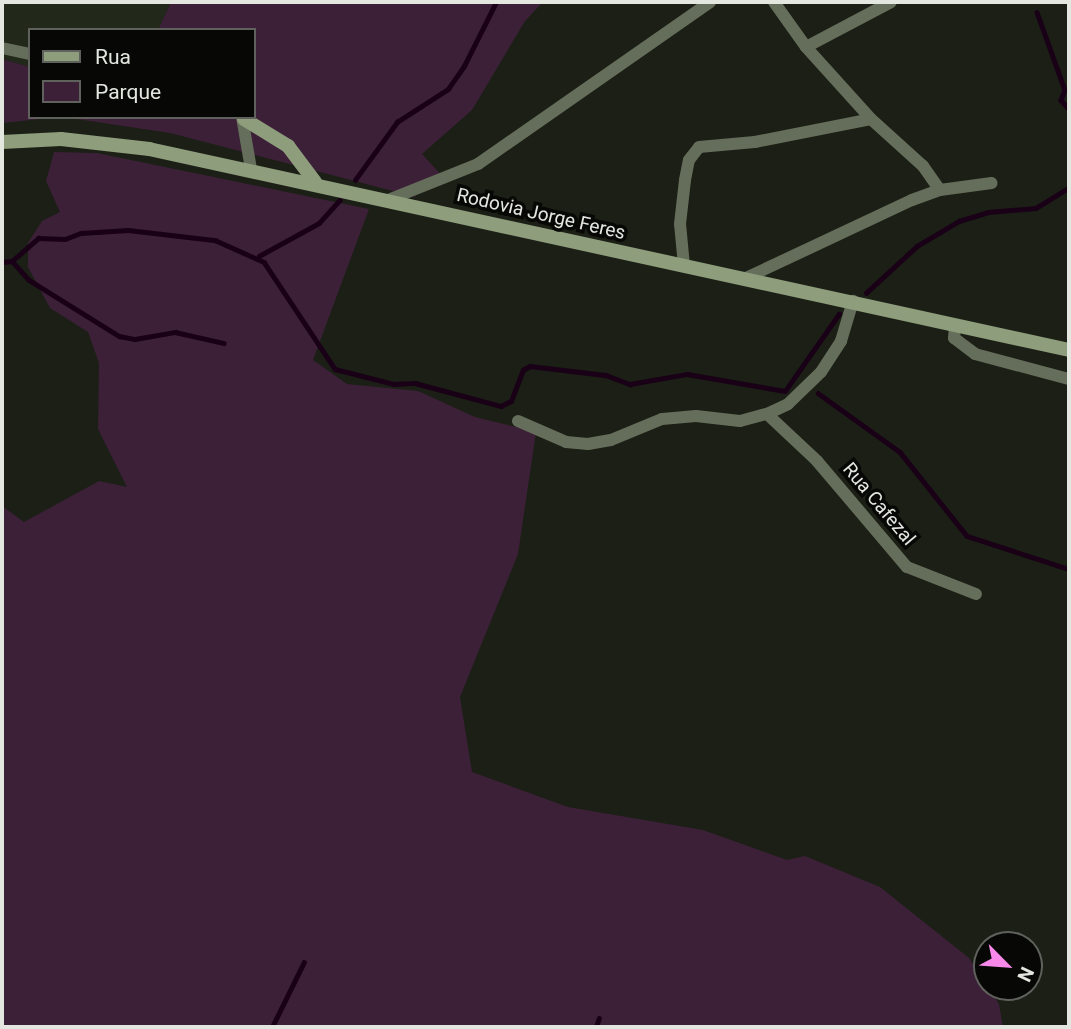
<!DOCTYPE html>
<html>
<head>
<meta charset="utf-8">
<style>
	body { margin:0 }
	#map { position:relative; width:1071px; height:1029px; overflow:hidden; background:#1b1f15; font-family:Roboto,sans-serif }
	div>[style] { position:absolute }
	.built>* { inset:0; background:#22291a }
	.green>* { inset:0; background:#3c2038 }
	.stream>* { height:4.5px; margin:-2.25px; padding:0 2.25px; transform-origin:2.25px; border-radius:2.25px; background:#190017 }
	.minor>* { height:12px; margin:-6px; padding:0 6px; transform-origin:6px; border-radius:6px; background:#656e5a }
	.secondary>* { height:14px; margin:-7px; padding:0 7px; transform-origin:7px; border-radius:7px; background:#8e9d7c }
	span { translate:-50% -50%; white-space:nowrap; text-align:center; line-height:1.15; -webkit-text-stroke:7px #070805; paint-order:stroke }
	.street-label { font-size:19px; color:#e4e7e0 }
	.frame { position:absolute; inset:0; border:4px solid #e4e7e0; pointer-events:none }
	.legend { position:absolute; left:28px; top:28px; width:228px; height:91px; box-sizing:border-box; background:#070805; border:2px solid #5f615d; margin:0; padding:9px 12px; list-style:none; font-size:21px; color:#e4e7e0 }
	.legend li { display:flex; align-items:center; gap:14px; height:35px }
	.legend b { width:35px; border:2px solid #5f615d }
	.north { position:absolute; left:973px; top:931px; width:70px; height:70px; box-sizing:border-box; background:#070805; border:2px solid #5f615d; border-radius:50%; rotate:115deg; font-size:19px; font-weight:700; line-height:28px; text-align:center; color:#e4e7e0 }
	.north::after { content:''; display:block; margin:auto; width:24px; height:32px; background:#f888ea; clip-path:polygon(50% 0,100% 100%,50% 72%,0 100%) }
</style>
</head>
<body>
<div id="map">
	<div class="built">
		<i style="clip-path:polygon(2px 2px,171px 2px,158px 30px,30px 30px,30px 67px,2px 59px)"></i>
	</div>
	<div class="green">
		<i style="clip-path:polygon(171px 2px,543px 2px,525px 21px,472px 110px,422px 154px,446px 180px,413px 190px,416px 197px,170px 133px,63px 117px,254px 117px,254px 30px,158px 30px)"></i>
		<i style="clip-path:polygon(2px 59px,30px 67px,30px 117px,60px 117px,2px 123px)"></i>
		<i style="clip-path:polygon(54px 152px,97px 153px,369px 209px,313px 360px,347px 384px,418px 391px,475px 417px,536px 432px,518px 554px,460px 697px,472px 772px,568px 807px,703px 830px,787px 860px,805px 856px,880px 887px,969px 958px,999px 1004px,1003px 1027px,2px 1027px,2px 506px,24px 522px,99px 481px,127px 487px,98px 429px,99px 363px,88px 332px,50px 308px,28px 267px,28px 243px,42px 221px,60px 212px,46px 181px)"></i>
	</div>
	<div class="stream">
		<i style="left:1037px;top:12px;width:83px;rotate:70.3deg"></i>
		<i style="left:1065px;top:90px;width:11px;rotate:112deg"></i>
		<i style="left:1061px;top:100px;width:12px;rotate:48deg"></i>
		<i style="left:355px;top:180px;width:72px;rotate:-54.1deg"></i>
		<i style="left:397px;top:122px;width:61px;rotate:-32.9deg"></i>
		<i style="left:448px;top:89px;width:28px;rotate:-55deg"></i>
		<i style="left:464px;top:66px;width:72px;rotate:-63.4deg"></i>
		<i style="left:259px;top:256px;width:68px;rotate:-28.8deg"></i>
		<i style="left:319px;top:223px;width:31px;rotate:-48deg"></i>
		<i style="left:12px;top:261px;width:25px;rotate:48deg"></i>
		<i style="left:29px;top:280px;width:106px;rotate:31.9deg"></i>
		<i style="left:119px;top:336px;width:16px;rotate:11deg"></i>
		<i style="left:135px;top:339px;width:41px;rotate:-9.9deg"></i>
		<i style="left:175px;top:332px;width:50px;rotate:12.7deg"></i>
		<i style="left:2px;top:262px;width:10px;rotate:-6deg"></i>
		<i style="left:12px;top:261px;width:35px;rotate:-41deg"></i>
		<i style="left:38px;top:238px;width:27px;rotate:2deg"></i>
		<i style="left:65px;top:239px;width:17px;rotate:-21deg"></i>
		<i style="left:81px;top:233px;width:47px;rotate:-3.7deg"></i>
		<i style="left:128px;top:230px;width:88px;rotate:6.6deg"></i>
		<i style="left:215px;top:240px;width:54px;rotate:24.2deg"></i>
		<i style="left:264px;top:262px;width:128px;rotate:56.4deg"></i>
		<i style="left:335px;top:369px;width:61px;rotate:14.3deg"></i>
		<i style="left:394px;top:384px;width:21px;rotate:-3deg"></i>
		<i style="left:415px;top:383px;width:89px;rotate:15deg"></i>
		<i style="left:501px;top:406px;width:11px;rotate:-27deg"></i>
		<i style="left:511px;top:401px;width:33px;rotate:-69deg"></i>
		<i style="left:523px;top:370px;width:8px;rotate:-30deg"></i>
		<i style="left:530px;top:366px;width:77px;rotate:6.8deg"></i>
		<i style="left:606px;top:375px;width:26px;rotate:21deg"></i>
		<i style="left:630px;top:384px;width:58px;rotate:-10deg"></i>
		<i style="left:687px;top:374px;width:99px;rotate:9.8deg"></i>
		<i style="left:785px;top:391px;width:94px;rotate:-55deg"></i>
		<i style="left:866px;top:293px;width:69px;rotate:-42.7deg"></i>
		<i style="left:917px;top:246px;width:49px;rotate:-30.8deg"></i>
		<i style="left:959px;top:221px;width:30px;rotate:-17deg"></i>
		<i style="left:988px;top:212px;width:48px;rotate:-4.8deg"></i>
		<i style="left:1036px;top:208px;width:39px;rotate:-32deg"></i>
		<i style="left:818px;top:393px;width:101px;rotate:35.7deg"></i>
		<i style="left:900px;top:452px;width:107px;rotate:51.4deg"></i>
		<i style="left:967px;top:536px;width:107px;rotate:17.9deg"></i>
		<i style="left:272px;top:1027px;width:72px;rotate:-63.8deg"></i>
		<i style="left:596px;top:1027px;width:9px;rotate:-72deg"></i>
	</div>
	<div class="minor">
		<i style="left:774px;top:2px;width:55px;rotate:54.6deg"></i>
		<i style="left:806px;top:47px;width:97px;rotate:47.9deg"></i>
		<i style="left:871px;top:119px;width:70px;rotate:42.1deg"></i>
		<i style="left:923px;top:166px;width:29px;rotate:55deg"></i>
		<i style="left:806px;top:47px;width:96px;rotate:-27.9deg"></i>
		<i style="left:2px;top:48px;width:29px;rotate:12deg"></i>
		<i style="left:242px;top:117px;width:53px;rotate:80.2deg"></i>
		<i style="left:388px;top:200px;width:97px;rotate:-21.8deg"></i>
		<i style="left:478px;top:164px;width:283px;rotate:-34.9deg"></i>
		<i style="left:684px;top:266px;width:42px;rotate:-95.4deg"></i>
		<i style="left:680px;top:224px;width:44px;rotate:-83.5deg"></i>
		<i style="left:685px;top:180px;width:20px;rotate:-79deg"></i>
		<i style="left:689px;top:160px;width:16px;rotate:-52deg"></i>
		<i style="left:699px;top:147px;width:56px;rotate:-5.1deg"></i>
		<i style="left:755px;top:142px;width:118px;rotate:-11.2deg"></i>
		<i style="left:746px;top:278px;width:183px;rotate:-25.2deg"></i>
		<i style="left:912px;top:200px;width:30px;rotate:-20deg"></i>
		<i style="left:940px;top:190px;width:52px;rotate:-7.7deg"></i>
		<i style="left:955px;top:325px;width:13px;rotate:94deg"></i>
		<i style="left:954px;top:338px;width:26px;rotate:37deg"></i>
		<i style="left:975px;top:354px;width:97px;rotate:14.9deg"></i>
		<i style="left:767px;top:414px;width:69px;rotate:43.2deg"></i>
		<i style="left:817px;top:461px;width:139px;rotate:49.7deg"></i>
		<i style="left:907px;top:567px;width:74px;rotate:21.4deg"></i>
		<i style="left:518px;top:421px;width:52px;rotate:23.6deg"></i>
		<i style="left:566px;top:442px;width:22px;rotate:5deg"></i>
		<i style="left:588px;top:444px;width:23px;rotate:-10deg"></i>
		<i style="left:611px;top:440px;width:55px;rotate:-22.4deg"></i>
		<i style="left:662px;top:419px;width:34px;rotate:-5deg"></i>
		<i style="left:696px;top:416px;width:44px;rotate:6.5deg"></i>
		<i style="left:740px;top:421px;width:28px;rotate:-15deg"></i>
		<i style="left:767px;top:414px;width:23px;rotate:-25deg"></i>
		<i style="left:788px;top:404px;width:46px;rotate:-44.1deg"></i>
		<i style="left:821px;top:372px;width:37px;rotate:-57deg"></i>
		<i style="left:841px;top:341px;width:42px;rotate:-73.3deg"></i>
	</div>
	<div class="secondary">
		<i style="left:244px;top:119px;width:52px;rotate:31.5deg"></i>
		<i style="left:288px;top:146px;width:45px;rotate:53.1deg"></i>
		<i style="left:2px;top:142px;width:59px;rotate:-2.9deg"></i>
		<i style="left:61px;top:139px;width:89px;rotate:6.5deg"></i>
		<i style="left:149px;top:149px;width:942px;rotate:12.32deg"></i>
	</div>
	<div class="street-label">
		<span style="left:541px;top:214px;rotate:13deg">Rodovia Jorge Feres</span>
		<span style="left:879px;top:504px;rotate:50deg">Rua Cafezal</span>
	</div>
	<div class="frame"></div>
	<ul class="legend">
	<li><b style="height:9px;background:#8e9d7c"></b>Rua</li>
	<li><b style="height:19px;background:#3c2038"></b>Parque</li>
	</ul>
	<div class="north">N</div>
</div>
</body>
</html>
